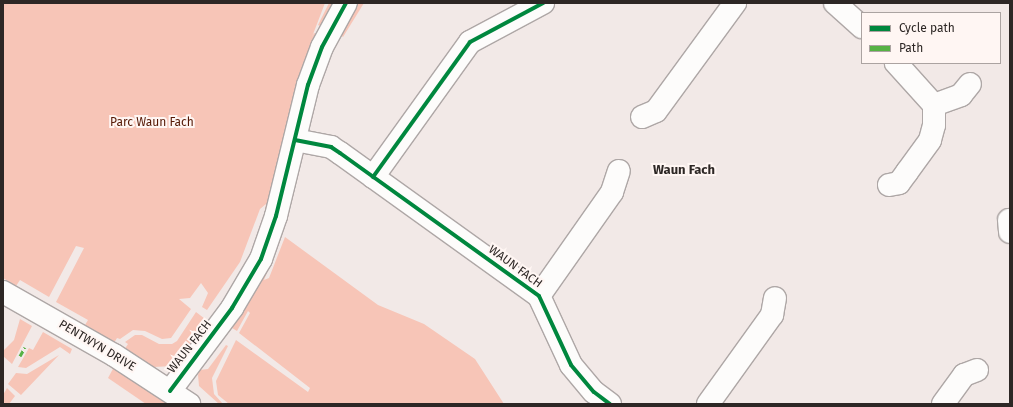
<!DOCTYPE html>
<html>
<head>
<meta charset="utf-8">
<style>
	body { margin:0 }
	#map { position:relative; width:1013px; height:407px; overflow:hidden; background:#f2e9e7; font-family:"Fira Sans",sans-serif }
	div>[style] { position:absolute }
	.green>* { inset:0; background:#f7c5b7 }
	.roads { filter:drop-shadow(1px 0 #aea7a6) drop-shadow(-1px 0 #aea7a6) drop-shadow(0 1px #aea7a6) drop-shadow(0 -1px #aea7a6) }
	.minor>* { height:22px; margin:-11px; padding:0 11px; transform-origin:11px; border-radius:11px; background:#fdfcfb }
	.quiet>* { height:3px; margin-top:-1.5px; transform-origin:0; background:repeating-linear-gradient(90deg,#56b245 0 6px,transparent 0 9px) }
	.cycleway>* { height:4px; margin:-2px; padding:0 2px; transform-origin:2px; border-radius:2px; background:#00873e }
	span { translate:-50% -50%; white-space:nowrap; text-align:center; line-height:1.15; -webkit-text-stroke:4px #fff6f3; paint-order:stroke }
	.park-label { font-size:12px; color:#551804 }
	.street-label { font-size:12px; color:#2d2725 }
	.neighbourhood-label { font-size:13px; color:#2d2725; font-weight:700 }
	.frame { position:absolute; inset:0; border:4px solid #2d2725; pointer-events:none }
	.legend { position:absolute; left:861px; top:12px; width:140px; height:52px; box-sizing:border-box; background:#fff6f3; border:1px solid #aba3a1; margin:0; padding:5px 7px; list-style:none; font-size:12px; color:#2d2725 }
	.legend li { display:flex; align-items:center; gap:8px; height:20px }
	.legend b { width:20px; border:1px solid #aba3a1 }
</style>
</head>
<body>
<div id="map">
	<div class="green">
		<i style="clip-path:polygon(3px 3px,325px 3px,312px 37px,314px 33px,320px 36px,273px 202px,263px 222px,266px 204px,260px 209px,240px 262px,207px 310px,202px 307px,208px 293px,201px 283px,190px 298px,179px 299px,191px 309px,171px 338px,162px 339px,145px 331px,133px 330px,120px 339px,117px 338px,114px 343px,85px 325px,88px 320px,56px 302px,84px 248px,76px 246px,49px 297px,20px 280px,16px 286px,3px 278px)"></i>
		<i style="clip-path:polygon(329px 3px,336px 3px,323px 27px,318px 25px)"></i>
		<i style="clip-path:polygon(355px 3px,364px 3px,343px 37px,338px 33px)"></i>
		<i style="clip-path:polygon(279px 234px,282px 236px,264px 280px,269px 278px,285px 237px,378px 305px,424px 324px,475px 359px,504px 404px,229px 404px,218px 395px,216px 381px,236px 340px,308px 392px,310px 388px,239px 333px,250px 313px,248px 311px,237px 331px,232px 328px)"></i>
		<i style="clip-path:polygon(196px 312px,209px 322px,174px 366px,153px 367px,124px 350px,128px 344px,125px 342px,135px 335px,142px 335px,159px 344px,172px 344px,177px 341px)"></i>
		<i style="clip-path:polygon(20px 319px,32px 326px,12px 364px,3px 356px,3px 351px,14px 340px)"></i>
		<i style="clip-path:polygon(43px 332px,72px 349px,70px 354px,60px 347px,26px 368px,18px 367px,29px 348px,33px 350px)"></i>
		<i style="clip-path:polygon(226px 345px,228px 346px,212px 378px,214px 394px,223px 404px,219px 404px,199px 386px,198px 375px,200px 370px,208px 369px)"></i>
		<i style="clip-path:polygon(59px 355px,21px 395px,8px 384px,16px 373px,27px 374px)"></i>
		<i style="clip-path:polygon(114px 367px,166px 399px,166px 404px,146px 404px,108px 378px)"></i>
		<i style="clip-path:polygon(7px 388px,15px 396px,9px 404px,3px 404px,3px 395px)"></i>
	</div>
	<div class="roads">
		<div class="minor">
			<i style="left:835px;top:3px;width:36px;rotate:42deg"></i>
			<i style="left:934px;top:105px;width:29px;rotate:-20deg"></i>
			<i style="left:961px;top:95px;width:14px;rotate:-51deg"></i>
			<i style="left:642px;top:117px;width:15px;rotate:-23deg"></i>
			<i style="left:656px;top:111px;width:134px;rotate:-53.8deg"></i>
			<i style="left:295px;top:140px;width:37px;rotate:11deg"></i>
			<i style="left:331px;top:147px;width:11px;rotate:34deg"></i>
			<i style="left:340px;top:153px;width:245px;rotate:35.7deg"></i>
			<i style="left:539px;top:296px;width:76px;rotate:65.1deg"></i>
			<i style="left:571px;top:365px;width:35px;rotate:50deg"></i>
			<i style="left:594px;top:392px;width:20px;rotate:37deg"></i>
			<i style="left:373px;top:177px;width:166px;rotate:-54.3deg"></i>
			<i style="left:470px;top:42px;width:83px;rotate:-28.1deg"></i>
			<i style="left:889px;top:185px;width:10px;rotate:-11deg"></i>
			<i style="left:899px;top:183px;width:14px;rotate:-54deg"></i>
			<i style="left:907px;top:172px;width:39px;rotate:-54deg"></i>
			<i style="left:930px;top:140px;width:16px;rotate:-75deg"></i>
			<i style="left:934px;top:125px;width:20px;rotate:-90deg"></i>
			<i style="left:934px;top:105px;width:57px;rotate:-132.1deg"></i>
			<i style="left:1009px;top:220px;width:12px;rotate:85deg"></i>
			<i style="left:3px;top:292px;width:128px;rotate:29.6deg"></i>
			<i style="left:114px;top:355px;width:90px;rotate:33.2deg"></i>
			<i style="left:539px;top:296px;width:127px;rotate:-54.9deg"></i>
			<i style="left:612px;top:192px;width:22px;rotate:-72deg"></i>
			<i style="left:170px;top:391px;width:104px;rotate:-53.2deg"></i>
			<i style="left:232px;top:308px;width:57px;rotate:-59.4deg"></i>
			<i style="left:261px;top:259px;width:46px;rotate:-70.8deg"></i>
			<i style="left:276px;top:216px;width:135px;rotate:-76.3deg"></i>
			<i style="left:308px;top:85px;width:40px;rotate:-69.8deg"></i>
			<i style="left:322px;top:47px;width:50px;rotate:-61.4deg"></i>
			<i style="left:708px;top:404px;width:110px;rotate:-54.3deg"></i>
			<i style="left:772px;top:315px;width:17px;rotate:-80deg"></i>
			<i style="left:943px;top:404px;width:36px;rotate:-54deg"></i>
			<i style="left:964px;top:375px;width:14px;rotate:-21deg"></i>
		</div>
	</div>
	<div class="quiet">
		<i style="left:20px;top:356px;width:10px;rotate:-61deg"></i>
	</div>
	<div class="cycleway">
		<i style="left:295px;top:140px;width:37px;rotate:11deg"></i>
		<i style="left:331px;top:147px;width:11px;rotate:34deg"></i>
		<i style="left:340px;top:153px;width:245px;rotate:35.7deg"></i>
		<i style="left:539px;top:296px;width:76px;rotate:65.1deg"></i>
		<i style="left:571px;top:365px;width:35px;rotate:50deg"></i>
		<i style="left:594px;top:392px;width:20px;rotate:37deg"></i>
		<i style="left:373px;top:177px;width:166px;rotate:-54.3deg"></i>
		<i style="left:470px;top:42px;width:83px;rotate:-28.1deg"></i>
		<i style="left:170px;top:391px;width:104px;rotate:-53.2deg"></i>
		<i style="left:232px;top:308px;width:57px;rotate:-59.4deg"></i>
		<i style="left:261px;top:259px;width:46px;rotate:-70.8deg"></i>
		<i style="left:276px;top:216px;width:135px;rotate:-76.3deg"></i>
		<i style="left:308px;top:85px;width:40px;rotate:-69.8deg"></i>
		<i style="left:322px;top:47px;width:50px;rotate:-61.4deg"></i>
	</div>
	<div class="park-label">
		<span style="left:152px;top:123px">Parc Waun Fach</span>
	</div>
	<div class="street-label">
		<span style="left:515px;top:267px;rotate:36deg">WAUN FACH</span>
		<span style="left:97px;top:346px;rotate:31deg">PENTWYN DRIVE</span>
		<span style="left:190px;top:347px;rotate:-52deg">WAUN FACH</span>
	</div>
	<div class="neighbourhood-label">
		<span style="left:684px;top:170px">Waun Fach</span>
	</div>
	<div class="frame"></div>
	<ul class="legend">
	<li><b style="height:5px;background:#00873e"></b>Cycle path</li>
	<li><b style="height:5px;background:#56b245"></b>Path</li>
	</ul>
</div>
</body>
</html>
